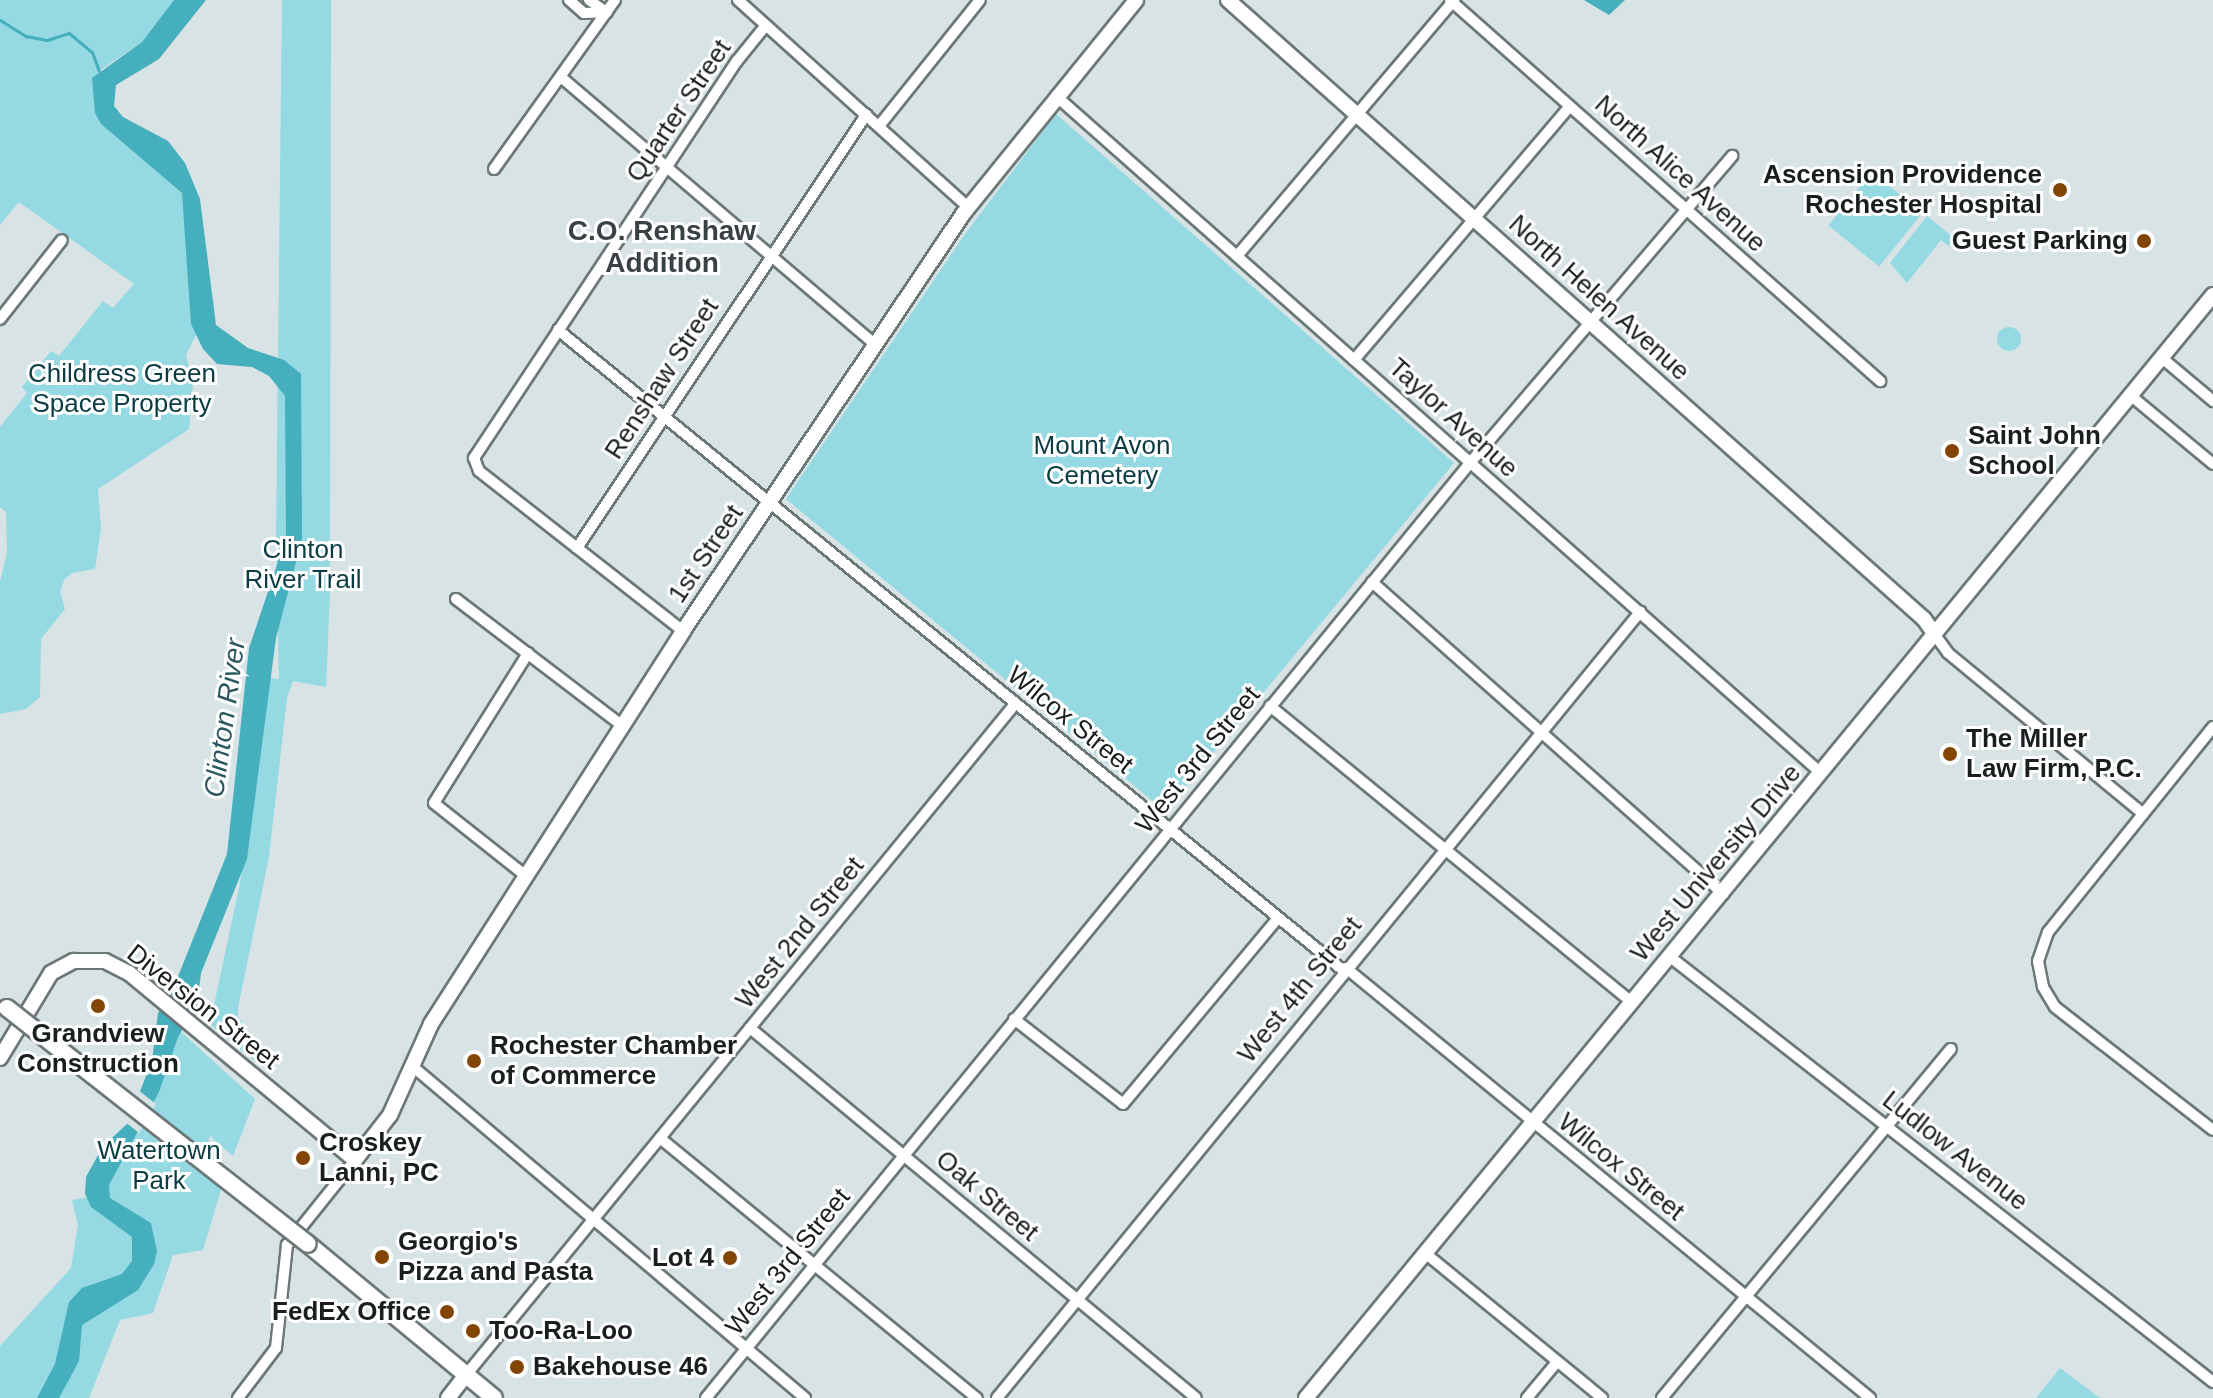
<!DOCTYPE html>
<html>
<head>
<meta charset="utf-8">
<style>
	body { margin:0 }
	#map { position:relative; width:2213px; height:1398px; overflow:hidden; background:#d7e3e5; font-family:Arial,sans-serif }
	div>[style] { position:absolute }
	.green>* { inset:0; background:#95d9e3; transform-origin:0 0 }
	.round { border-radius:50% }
	.water>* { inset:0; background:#45afbd }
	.pier>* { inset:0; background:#d7e3e5 }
	.stream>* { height:3px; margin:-1.5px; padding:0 1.5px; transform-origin:1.5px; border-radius:1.5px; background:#45afbd }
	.roads { filter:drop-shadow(2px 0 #6c7778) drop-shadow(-2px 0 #6c7778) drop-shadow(0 2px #6c7778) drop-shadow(0 -2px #6c7778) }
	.street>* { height:10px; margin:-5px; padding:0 5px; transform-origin:5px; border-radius:5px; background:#fff }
	.secondary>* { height:14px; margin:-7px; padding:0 7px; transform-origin:7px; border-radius:7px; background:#fff }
	.primary>* { height:16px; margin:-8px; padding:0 8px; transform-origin:8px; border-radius:8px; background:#fff }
	.bridges { filter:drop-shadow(2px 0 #6c7778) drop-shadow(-2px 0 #6c7778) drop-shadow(0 2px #6c7778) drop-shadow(0 -2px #6c7778) }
	.primary-bridge>* { height:16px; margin:-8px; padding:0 8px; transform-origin:8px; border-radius:8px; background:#fff }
	.dots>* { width:22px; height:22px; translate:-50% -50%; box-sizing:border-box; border:4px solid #fff; border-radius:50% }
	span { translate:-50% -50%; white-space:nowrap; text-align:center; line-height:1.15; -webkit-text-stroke:6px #fff; paint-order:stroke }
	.street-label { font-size:26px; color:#191e1e }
	.poi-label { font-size:26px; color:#191e1e; font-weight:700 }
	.right { translate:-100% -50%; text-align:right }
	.left { translate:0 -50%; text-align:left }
	.park-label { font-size:26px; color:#0b3c43 }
	.neighbourhood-label { font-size:28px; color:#384143; font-weight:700 }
	.water-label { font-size:28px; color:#2b585f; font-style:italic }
</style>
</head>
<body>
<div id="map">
	<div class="green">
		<i style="clip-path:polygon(0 0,174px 0,142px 42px,99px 71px,93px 82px,101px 124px,182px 193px,196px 335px,186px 355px,193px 382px,189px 429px,98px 489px,101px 528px,95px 569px,72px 573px,64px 580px,60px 592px,65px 609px,41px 639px,40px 697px,26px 709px,0 714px,0 582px,7px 552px,6px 512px,0 507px,0 427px,27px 393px,22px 387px,51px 351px,59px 356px,103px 301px,113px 308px,134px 284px,19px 202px,0 225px)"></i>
		<i style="clip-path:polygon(282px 0,331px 0,330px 593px,326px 687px,293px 681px,287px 698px,269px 857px,238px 1008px,238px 1016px,260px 1051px,257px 1063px,210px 1024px,240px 883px,265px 678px,279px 679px,276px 538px)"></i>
		<i style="clip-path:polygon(1056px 114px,1454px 463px,1165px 811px,786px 499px,965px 234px)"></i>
		<i style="left:1872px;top:172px;width:65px;height:69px;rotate:39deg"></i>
		<i style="clip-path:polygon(1927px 216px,1955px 239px,1949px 246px,1941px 240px,1907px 283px,1890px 263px)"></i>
		<i class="round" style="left:1997px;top:327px;width:24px;height:24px"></i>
		<i style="clip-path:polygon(169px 1021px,255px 1099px,233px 1156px,210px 1136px,202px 1165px,223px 1183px,203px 1250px,173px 1255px,153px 1313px,120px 1320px,89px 1398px,0 1398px,0 1346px,71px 1268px,78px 1225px,72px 1200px,91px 1197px,109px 1181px,151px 1084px)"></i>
		<i style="clip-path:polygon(2060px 1368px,2100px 1398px,2036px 1398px)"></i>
	</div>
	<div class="water">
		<i style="clip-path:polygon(174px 0,206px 0,159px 59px,116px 85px,114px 106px,123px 117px,168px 141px,185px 163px,200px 199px,216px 325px,248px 348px,284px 360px,301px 374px,302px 539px,276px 638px,247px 859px,201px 973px,197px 1005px,178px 1037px,159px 1092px,109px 1185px,110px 1198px,151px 1223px,157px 1251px,154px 1264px,138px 1290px,82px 1325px,79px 1361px,59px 1398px,37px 1398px,55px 1364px,69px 1302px,82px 1288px,122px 1274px,132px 1261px,132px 1237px,91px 1207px,85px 1194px,86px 1177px,103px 1146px,127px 1124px,152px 1061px,158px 1013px,173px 989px,227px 854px,249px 648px,286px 538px,285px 396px,269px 376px,252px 367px,217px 364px,203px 349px,191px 324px,182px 193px,101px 124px,95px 113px,92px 78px,142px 42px)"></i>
		<i style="clip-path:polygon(1584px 0,1625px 0,1609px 15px)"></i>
	</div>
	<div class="pier">
		<i style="clip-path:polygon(137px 1089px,156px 1104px,139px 1133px,124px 1121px)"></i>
	</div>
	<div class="stream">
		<i style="left:0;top:20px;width:31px;rotate:32deg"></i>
		<i style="left:26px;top:36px;width:21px;rotate:11deg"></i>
		<i style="left:47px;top:40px;width:23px;rotate:-18deg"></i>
		<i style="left:69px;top:33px;width:30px;rotate:40deg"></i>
		<i style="left:92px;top:52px;width:20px;rotate:70deg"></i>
	</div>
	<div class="roads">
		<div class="street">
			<i style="left:569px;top:0;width:20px;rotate:41deg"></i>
			<i style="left:584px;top:13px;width:23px;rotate:-2deg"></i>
			<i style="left:589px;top:0;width:19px;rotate:35deg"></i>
			<i style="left:738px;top:0;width:309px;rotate:42deg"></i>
			<i style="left:1450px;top:0;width:575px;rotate:41.54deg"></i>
			<i style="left:562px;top:78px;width:412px;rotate:40.4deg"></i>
			<i style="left:1056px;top:96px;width:1022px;rotate:41.51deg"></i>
			<i style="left:879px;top:126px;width:161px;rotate:-51.3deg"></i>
			<i style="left:494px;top:169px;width:208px;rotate:-54.4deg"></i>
			<i style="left:1237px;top:256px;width:336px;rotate:-49.7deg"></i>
			<i style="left:0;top:319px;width:100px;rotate:-51.9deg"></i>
			<i style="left:558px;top:330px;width:1014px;rotate:39.2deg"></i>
			<i style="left:2162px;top:358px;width:67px;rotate:40.1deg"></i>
			<i style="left:1354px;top:360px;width:333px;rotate:-49.6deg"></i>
			<i style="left:2130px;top:395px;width:108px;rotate:39.7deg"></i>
			<i style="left:577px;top:548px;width:521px;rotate:-56.28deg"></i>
			<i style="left:1372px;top:582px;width:470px;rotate:41.6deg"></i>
			<i style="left:456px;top:599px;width:210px;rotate:37.3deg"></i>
			<i style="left:683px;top:631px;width:259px;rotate:-141.9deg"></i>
			<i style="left:479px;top:471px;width:14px;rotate:-111deg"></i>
			<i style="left:474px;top:458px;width:476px;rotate:-56.5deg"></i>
			<i style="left:737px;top:61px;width:46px;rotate:-51.1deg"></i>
			<i style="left:1935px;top:635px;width:22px;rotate:54deg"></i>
			<i style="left:1948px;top:653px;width:253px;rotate:39.5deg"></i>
			<i style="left:1270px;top:706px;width:466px;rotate:39.3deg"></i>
			<i style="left:2213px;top:727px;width:263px;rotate:128.8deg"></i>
			<i style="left:2048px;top:932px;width:31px;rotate:109deg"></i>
			<i style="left:2038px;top:961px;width:26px;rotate:79deg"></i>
			<i style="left:2043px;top:987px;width:23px;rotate:59deg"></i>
			<i style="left:2055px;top:1007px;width:200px;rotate:37.9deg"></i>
			<i style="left:526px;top:876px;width:117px;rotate:-141.6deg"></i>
			<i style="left:434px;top:803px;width:177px;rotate:-57.9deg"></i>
			<i style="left:1669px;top:956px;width:691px;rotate:38.06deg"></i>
			<i style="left:1346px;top:968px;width:678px;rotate:39.37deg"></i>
			<i style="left:1014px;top:1019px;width:138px;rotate:37.9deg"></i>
			<i style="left:1123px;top:1104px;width:241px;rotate:-50.2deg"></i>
			<i style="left:750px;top:1028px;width:579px;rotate:39.68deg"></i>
			<i style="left:411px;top:1065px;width:516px;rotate:40.2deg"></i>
			<i style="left:660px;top:1138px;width:410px;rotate:39.4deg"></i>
			<i style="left:1425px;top:1253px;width:229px;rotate:39.3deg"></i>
			<i style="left:466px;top:1375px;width:867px;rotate:-50.71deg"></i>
			<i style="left:238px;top:1398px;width:63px;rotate:-52.8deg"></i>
			<i style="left:276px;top:1348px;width:104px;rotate:-83.9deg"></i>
			<i style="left:287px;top:1245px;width:109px;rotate:-51.3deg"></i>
			<i style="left:706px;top:1398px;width:1207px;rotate:-50.75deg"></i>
			<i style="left:1470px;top:463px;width:404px;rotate:-49.5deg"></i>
			<i style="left:997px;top:1398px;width:1016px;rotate:-50.71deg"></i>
			<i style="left:1527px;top:1398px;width:47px;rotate:-50.2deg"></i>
			<i style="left:1662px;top:1398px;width:453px;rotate:-50.4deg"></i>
		</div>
		<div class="secondary">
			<i style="left:1228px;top:0;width:931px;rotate:41.65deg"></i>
			<i style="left:1924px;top:619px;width:19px;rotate:55deg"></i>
			<i style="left:0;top:1058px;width:99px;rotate:-59deg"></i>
			<i style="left:51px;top:973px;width:26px;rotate:-28deg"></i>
			<i style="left:74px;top:961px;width:31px"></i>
			<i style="left:105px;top:961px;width:27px;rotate:27deg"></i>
			<i style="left:129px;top:973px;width:293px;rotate:39.6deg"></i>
			<i style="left:355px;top:1160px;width:57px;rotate:-52.1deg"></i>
			<i style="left:390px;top:1115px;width:100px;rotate:-65.7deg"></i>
			<i style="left:431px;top:1024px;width:467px;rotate:-57.3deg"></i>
			<i style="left:683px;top:631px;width:502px;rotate:-56.12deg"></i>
			<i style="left:963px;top:214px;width:275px;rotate:-51deg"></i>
			<i style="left:448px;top:1398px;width:29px;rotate:-52deg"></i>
			<i style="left:1306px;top:1398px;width:1428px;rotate:-50.57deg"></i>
		</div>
		<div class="primary">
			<i style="left:308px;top:1244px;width:241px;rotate:39.6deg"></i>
		</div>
	</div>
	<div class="bridges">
		<div class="primary-bridge">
			<i style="left:7px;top:1008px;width:382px;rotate:38.1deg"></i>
		</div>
	</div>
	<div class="dots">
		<i style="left:2060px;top:190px;background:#834504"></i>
		<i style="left:2144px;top:241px;background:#834504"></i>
		<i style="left:1952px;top:451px;background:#834504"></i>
		<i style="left:1950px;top:754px;background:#834504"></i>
		<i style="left:98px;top:1006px;background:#834504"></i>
		<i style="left:474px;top:1061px;background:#834504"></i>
		<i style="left:303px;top:1158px;background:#834504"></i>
		<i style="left:382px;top:1257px;background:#834504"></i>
		<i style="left:730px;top:1258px;background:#834504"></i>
		<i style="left:447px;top:1312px;background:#834504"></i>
		<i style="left:473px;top:1331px;background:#834504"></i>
		<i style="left:517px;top:1367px;background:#834504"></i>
	</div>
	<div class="street-label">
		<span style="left:679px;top:111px;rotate:-56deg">Quarter Street</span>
		<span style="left:1680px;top:174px;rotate:42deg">North Alice Avenue</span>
		<span style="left:1599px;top:298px;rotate:42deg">North Helen Avenue</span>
		<span style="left:662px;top:379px;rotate:-57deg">Renshaw Street</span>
		<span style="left:1453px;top:418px;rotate:42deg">Taylor Avenue</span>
		<span style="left:706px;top:554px;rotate:-56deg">1st Street</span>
		<span style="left:1070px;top:720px;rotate:39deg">Wilcox Street</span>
		<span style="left:1198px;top:760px;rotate:-51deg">West 3rd Street</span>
		<span style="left:1716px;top:863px;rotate:-50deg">West University Drive</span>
		<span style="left:800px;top:933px;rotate:-51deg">West 2nd Street</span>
		<span style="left:1300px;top:990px;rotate:-51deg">West 4th Street</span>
		<span style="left:203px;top:1007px;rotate:38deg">Diversion Street</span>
		<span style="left:1955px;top:1151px;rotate:38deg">Ludlow Avenue</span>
		<span style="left:1621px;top:1167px;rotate:39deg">Wilcox Street</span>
		<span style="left:987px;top:1196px;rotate:40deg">Oak Street</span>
		<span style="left:788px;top:1262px;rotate:-51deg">West 3rd Street</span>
	</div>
	<div class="poi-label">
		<span class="right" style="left:2042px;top:190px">Ascension Providence<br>Rochester Hospital</span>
		<span class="right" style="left:2128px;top:241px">Guest Parking</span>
		<span class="left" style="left:1968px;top:451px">Saint John<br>School</span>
		<span class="left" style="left:1966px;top:754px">The Miller<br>Law Firm, P.C.</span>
		<span style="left:98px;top:1049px">Grandview<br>Construction</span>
		<span class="left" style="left:490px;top:1061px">Rochester Chamber<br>of Commerce</span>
		<span class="left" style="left:319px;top:1158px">Croskey<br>Lanni, PC</span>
		<span class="left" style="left:398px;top:1257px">Georgio's<br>Pizza and Pasta</span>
		<span class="right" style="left:714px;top:1258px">Lot 4</span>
		<span class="right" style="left:431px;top:1312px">FedEx Office</span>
		<span class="left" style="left:489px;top:1331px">Too-Ra-Loo</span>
		<span class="left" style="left:533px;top:1367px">Bakehouse 46</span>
	</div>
	<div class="park-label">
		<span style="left:122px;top:389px">Childress Green<br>Space Property</span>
		<span style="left:1102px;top:461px">Mount Avon<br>Cemetery</span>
		<span style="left:303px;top:565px">Clinton<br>River Trail</span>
		<span style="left:159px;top:1166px">Watertown<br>Park</span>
	</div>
	<div class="neighbourhood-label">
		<span style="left:662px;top:247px">C.O. Renshaw<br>Addition</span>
	</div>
	<div class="water-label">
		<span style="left:225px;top:718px;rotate:-82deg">Clinton River</span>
	</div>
</div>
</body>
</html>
